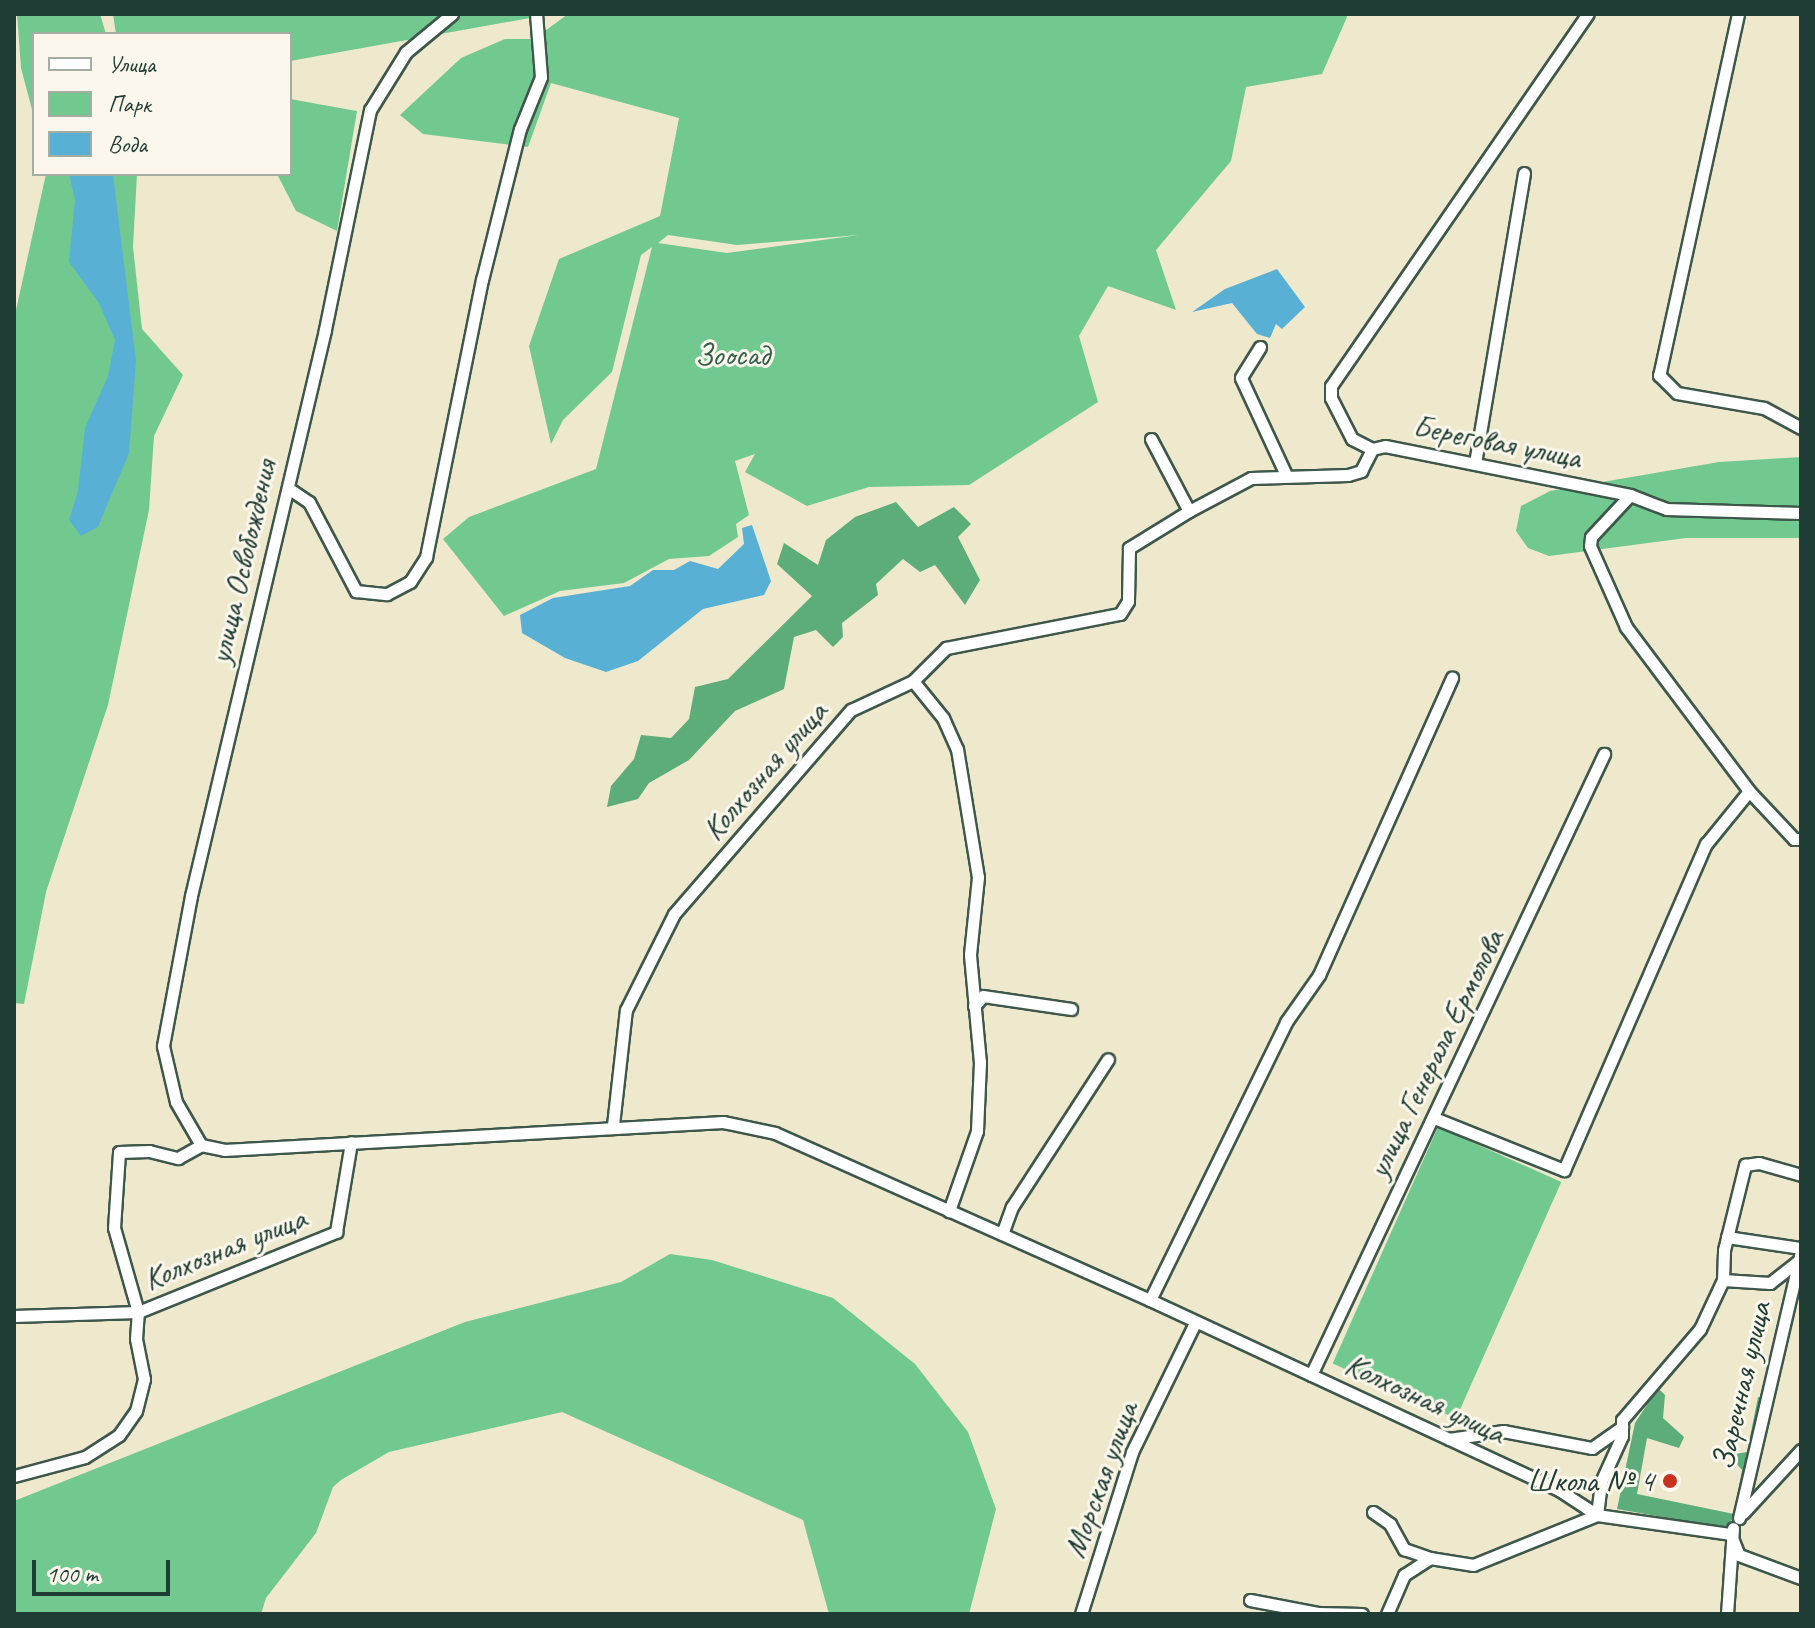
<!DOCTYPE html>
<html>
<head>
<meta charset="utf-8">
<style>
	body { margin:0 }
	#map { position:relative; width:1815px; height:1628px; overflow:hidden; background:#eee8cd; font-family:Caveat,sans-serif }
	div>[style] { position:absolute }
	.green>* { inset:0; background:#72c98f; transform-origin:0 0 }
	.forest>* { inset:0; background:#5dad7a }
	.water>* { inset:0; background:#58b0d5 }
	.roads { filter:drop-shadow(2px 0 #3e574b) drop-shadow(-2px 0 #3e574b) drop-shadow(0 2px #3e574b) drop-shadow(0 -2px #3e574b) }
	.minor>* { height:11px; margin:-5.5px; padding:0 5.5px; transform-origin:5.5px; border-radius:5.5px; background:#fff }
	.dots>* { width:22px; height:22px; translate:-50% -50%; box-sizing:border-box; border:4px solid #fbf7ec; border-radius:50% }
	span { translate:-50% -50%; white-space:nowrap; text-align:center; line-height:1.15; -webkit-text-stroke:6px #fbf7ec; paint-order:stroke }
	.park-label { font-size:32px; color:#34604b }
	.street-label { font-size:32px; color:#1f3d34 }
	.poi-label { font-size:32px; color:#1f3d34 }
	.right { translate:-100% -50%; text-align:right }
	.frame { position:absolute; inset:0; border:16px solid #1f3d34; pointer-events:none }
	.legend { position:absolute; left:32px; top:32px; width:260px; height:144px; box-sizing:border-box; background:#fbf7ec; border:2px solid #a3ada2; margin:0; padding:10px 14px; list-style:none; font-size:24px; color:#1f3d34 }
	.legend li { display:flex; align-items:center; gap:16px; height:40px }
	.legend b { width:40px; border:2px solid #a3ada2 }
	.scale { position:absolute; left:32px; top:1560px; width:138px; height:36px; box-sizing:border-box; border:4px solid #1f3d34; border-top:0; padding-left:10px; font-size:24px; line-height:28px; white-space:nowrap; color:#1f3d34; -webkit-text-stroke:6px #fbf7ec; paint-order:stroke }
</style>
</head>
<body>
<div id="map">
	<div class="green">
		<i style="clip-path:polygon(17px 14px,100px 14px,106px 34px,34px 34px,34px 117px,21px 68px)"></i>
		<i style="clip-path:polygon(113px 14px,552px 14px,290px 61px,290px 34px,116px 34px)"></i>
		<i style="clip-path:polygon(evenodd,568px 14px,1346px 14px,1347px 17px,1322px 74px,1246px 87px,1231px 161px,1156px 250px,1176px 310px,1108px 286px,1079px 336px,1098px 402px,969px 485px,869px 487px,807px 506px,745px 472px,755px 454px,735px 461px,749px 515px,736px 524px,738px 537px,709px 556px,669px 559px,624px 583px,560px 591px,504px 616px,443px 539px,469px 517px,596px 469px,652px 247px,641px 255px,612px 372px,563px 420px,551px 444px,529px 346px,559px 259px,660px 216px,679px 118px,551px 83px,528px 147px,423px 134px,400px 115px,461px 58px,505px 39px,534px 39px,568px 14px,668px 235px,737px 245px,859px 235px,727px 253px,658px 243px,668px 235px)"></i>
		<i style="clip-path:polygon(290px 99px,357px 111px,337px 231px,296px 211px,277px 174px,290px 174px)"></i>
		<i style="clip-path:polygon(46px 174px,137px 174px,133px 247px,142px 329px,183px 375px,154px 436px,149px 510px,108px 705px,46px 892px,24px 1004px,14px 1003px,14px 319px)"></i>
		<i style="clip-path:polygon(1801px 457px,1801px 538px,1686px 538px,1549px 556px,1528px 548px,1516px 531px,1521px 506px,1550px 491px,1719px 462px)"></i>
		<i style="left:1438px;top:1127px;width:135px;height:259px;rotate:24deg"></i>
		<i style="clip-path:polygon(670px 1254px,712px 1260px,833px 1298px,915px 1364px,968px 1432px,996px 1509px,969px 1614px,829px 1614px,803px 1520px,562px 1412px,389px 1452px,341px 1480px,333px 1487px,316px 1533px,266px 1598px,261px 1614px,14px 1614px,14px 1501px,465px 1322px,621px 1282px)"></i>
	</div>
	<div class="forest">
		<i style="clip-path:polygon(896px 502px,918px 527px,954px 507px,971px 524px,958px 537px,980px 580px,965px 605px,935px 565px,920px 572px,903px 559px,876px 584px,878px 595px,842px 623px,843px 637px,833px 647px,816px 630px,794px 637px,784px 689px,735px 711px,689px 760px,649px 783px,638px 799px,607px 807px,611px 786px,634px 759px,641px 735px,671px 738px,689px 719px,695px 687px,728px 679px,812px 596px,777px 564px,784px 543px,818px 565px,826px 540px,855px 517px)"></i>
		<i style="clip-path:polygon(1658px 1388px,1665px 1395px,1663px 1418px,1684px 1437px,1679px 1448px,1647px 1438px,1637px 1494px,1734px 1514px,1742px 1470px,1729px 1455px,1747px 1452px,1758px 1397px,1764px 1398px,1737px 1515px,1724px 1528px,1617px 1509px,1635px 1423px)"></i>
	</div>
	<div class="water">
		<i style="clip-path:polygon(69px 174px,113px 174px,136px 361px,129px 453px,98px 527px,81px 536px,69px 520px,78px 491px,85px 428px,108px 376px,115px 340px,99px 303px,69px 262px,75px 200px)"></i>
		<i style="clip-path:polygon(1277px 269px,1305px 307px,1282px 329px,1276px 324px,1270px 338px,1257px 334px,1232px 303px,1192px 312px,1225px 289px)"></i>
		<i style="clip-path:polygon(752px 525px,771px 581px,764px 595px,703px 609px,638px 661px,606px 672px,565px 658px,522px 633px,520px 615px,553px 598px,630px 586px,653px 570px,674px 570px,690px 561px,718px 569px,744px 544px,742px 528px)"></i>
	</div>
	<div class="roads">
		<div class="minor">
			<i style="left:452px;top:14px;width:60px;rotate:140.4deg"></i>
			<i style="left:406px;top:52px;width:68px;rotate:121.8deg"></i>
			<i style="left:370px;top:110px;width:225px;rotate:101.6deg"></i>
			<i style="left:325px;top:330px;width:582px;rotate:103.32deg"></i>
			<i style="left:191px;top:896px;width:153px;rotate:100.6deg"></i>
			<i style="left:163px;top:1046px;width:57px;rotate:76.9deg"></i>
			<i style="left:176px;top:1102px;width:50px;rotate:59.8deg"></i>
			<i style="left:201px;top:1145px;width:24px;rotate:12deg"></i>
			<i style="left:224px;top:1150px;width:500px;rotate:-3.2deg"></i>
			<i style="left:723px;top:1122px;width:53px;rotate:11.9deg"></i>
			<i style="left:775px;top:1133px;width:411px;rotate:24deg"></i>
			<i style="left:1150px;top:1300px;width:451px;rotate:24.9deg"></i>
			<i style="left:1559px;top:1490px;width:45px;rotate:33.3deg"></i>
			<i style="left:1597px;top:1515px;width:134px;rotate:8.1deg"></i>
			<i style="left:1738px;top:14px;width:370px;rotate:102.3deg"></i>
			<i style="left:1659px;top:375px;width:25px;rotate:45deg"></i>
			<i style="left:1677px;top:393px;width:88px;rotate:9.8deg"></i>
			<i style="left:1764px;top:408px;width:42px;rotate:28.4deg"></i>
			<i style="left:1260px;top:347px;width:36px;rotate:122deg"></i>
			<i style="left:1241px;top:378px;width:107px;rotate:65.1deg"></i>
			<i style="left:1151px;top:439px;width:81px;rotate:62.2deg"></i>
			<i style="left:1189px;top:511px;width:70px;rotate:-28deg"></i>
			<i style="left:1251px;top:478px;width:97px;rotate:-1.8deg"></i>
			<i style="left:1348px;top:475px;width:14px;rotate:-17deg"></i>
			<i style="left:1361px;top:471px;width:25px;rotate:-63deg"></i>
			<i style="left:1372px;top:449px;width:13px;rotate:-13deg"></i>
			<i style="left:1385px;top:446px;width:250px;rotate:11.3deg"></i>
			<i style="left:1630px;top:495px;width:39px;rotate:21deg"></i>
			<i style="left:1666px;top:509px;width:135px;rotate:1.7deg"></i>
			<i style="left:1372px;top:449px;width:22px;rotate:-153deg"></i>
			<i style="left:1352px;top:439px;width:46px;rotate:-117.1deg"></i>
			<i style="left:1331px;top:398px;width:12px;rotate:-90deg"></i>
			<i style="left:1331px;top:386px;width:452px;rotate:-55.4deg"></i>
			<i style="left:1475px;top:463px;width:294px;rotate:-80.4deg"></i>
			<i style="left:288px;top:488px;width:25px;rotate:34deg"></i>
			<i style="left:309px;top:502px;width:101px;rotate:62.2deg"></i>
			<i style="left:356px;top:591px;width:31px;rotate:6deg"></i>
			<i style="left:387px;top:594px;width:26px;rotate:-28deg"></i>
			<i style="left:410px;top:582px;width:30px;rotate:-57deg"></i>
			<i style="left:426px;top:557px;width:283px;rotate:-78.6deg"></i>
			<i style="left:482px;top:280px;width:156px;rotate:-75.9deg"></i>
			<i style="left:520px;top:129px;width:56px;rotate:-68deg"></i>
			<i style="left:541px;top:77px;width:63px;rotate:-94.5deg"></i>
			<i style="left:1630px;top:495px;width:57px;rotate:132.9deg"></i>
			<i style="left:1591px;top:537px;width:9px;rotate:96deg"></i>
			<i style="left:1590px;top:546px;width:89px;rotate:66deg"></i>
			<i style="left:1626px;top:627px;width:205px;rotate:53.1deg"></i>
			<i style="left:1749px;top:791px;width:66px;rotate:46.8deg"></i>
			<i style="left:1794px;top:839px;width:7px"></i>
			<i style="left:913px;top:681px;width:48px;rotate:51deg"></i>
			<i style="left:943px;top:718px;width:34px;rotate:66deg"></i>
			<i style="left:957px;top:749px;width:130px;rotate:80.7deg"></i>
			<i style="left:978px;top:877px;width:78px;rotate:95.9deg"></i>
			<i style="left:970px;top:955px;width:107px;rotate:84.7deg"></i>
			<i style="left:980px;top:1062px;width:69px;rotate:92.5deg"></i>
			<i style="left:977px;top:1131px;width:85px;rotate:109.3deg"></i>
			<i style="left:974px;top:1006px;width:13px;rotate:-48deg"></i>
			<i style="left:983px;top:996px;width:89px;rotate:8.4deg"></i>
			<i style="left:1434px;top:1118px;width:140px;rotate:21.8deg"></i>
			<i style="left:1564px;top:1170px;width:356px;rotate:-66.5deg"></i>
			<i style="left:1706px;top:844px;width:68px;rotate:-50.9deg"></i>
			<i style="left:613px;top:1125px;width:116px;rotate:-83.6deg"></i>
			<i style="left:626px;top:1010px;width:107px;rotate:-63.4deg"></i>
			<i style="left:674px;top:914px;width:270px;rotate:-49.1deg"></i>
			<i style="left:851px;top:710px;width:68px;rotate:-25.1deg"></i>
			<i style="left:913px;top:681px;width:47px;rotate:-45deg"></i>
			<i style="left:946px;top:648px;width:177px;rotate:-11.1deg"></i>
			<i style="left:1120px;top:614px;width:15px;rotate:-58deg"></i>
			<i style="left:1128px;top:601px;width:53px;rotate:-88.9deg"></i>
			<i style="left:1129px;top:548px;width:70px;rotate:-31.7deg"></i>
			<i style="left:1002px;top:1234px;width:29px;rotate:-70deg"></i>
			<i style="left:1012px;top:1207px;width:176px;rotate:-57deg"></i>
			<i style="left:1727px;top:1237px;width:75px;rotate:8.5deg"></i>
			<i style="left:1723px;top:1280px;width:30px;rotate:-88deg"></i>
			<i style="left:1724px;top:1250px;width:88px;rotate:-76.1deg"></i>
			<i style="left:1745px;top:1165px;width:14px;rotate:-8deg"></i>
			<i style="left:1759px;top:1163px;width:44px;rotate:15.9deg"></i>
			<i style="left:1150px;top:1300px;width:309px;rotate:-63.9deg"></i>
			<i style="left:1286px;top:1022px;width:57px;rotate:-54.9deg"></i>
			<i style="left:1319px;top:975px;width:326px;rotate:-65.9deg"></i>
			<i style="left:14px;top:1316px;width:124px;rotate:-1.8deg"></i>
			<i style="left:138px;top:1312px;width:87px;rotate:-105.9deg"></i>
			<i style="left:114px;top:1228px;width:76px;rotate:-86.2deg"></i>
			<i style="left:119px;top:1152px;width:30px;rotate:-2deg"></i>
			<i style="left:149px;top:1151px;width:30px;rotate:14deg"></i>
			<i style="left:178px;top:1158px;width:26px;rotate:-29deg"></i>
			<i style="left:1311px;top:1375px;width:687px;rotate:-64.74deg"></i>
			<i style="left:1449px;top:1439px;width:55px;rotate:-8.4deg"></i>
			<i style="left:1503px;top:1431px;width:91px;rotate:10.8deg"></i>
			<i style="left:1592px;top:1448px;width:37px;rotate:-35deg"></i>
			<i style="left:14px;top:1476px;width:73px;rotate:-15deg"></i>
			<i style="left:85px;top:1457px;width:40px;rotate:-32.9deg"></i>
			<i style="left:119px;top:1435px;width:29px;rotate:-55deg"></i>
			<i style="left:136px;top:1411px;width:33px;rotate:-76deg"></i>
			<i style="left:144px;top:1379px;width:41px;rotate:-101.3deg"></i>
			<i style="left:136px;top:1339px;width:27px;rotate:-86deg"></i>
			<i style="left:138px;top:1312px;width:214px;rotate:-22deg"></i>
			<i style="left:336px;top:1232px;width:91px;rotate:-80.5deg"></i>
			<i style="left:1373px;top:1512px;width:21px;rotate:35deg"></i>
			<i style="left:1390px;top:1524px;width:29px;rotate:61deg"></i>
			<i style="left:1404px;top:1549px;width:28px;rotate:19deg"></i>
			<i style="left:1743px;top:1513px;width:86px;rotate:-47.4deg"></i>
			<i style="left:1739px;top:1518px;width:274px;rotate:-76.9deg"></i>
			<i style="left:1732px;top:1538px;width:18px;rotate:68deg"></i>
			<i style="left:1739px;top:1555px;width:66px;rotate:20.4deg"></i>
			<i style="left:1250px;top:1600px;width:69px;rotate:10.8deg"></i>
			<i style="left:1318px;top:1613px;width:44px;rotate:1.3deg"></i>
			<i style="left:1081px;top:1614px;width:170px;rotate:-72.5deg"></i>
			<i style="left:1132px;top:1452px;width:144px;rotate:-64deg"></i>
			<i style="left:1387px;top:1614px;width:43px;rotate:-66.4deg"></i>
			<i style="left:1404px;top:1575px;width:31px;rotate:-33deg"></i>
			<i style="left:1430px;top:1558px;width:44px;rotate:9.2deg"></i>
			<i style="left:1473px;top:1565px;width:134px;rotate:-22deg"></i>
			<i style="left:1597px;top:1515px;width:33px;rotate:-83deg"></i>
			<i style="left:1601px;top:1482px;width:51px;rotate:-65.5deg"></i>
			<i style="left:1622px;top:1436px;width:16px;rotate:-90deg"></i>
			<i style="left:1622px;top:1420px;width:120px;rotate:-49.4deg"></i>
			<i style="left:1700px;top:1329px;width:54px;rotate:-64.9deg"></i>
			<i style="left:1723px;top:1280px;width:47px;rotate:3.7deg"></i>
			<i style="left:1770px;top:1283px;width:39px;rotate:-38deg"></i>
			<i style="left:1727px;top:1614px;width:86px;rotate:-86deg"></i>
		</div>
	</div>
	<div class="dots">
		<i style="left:1670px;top:1481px;background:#c8321e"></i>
	</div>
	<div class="park-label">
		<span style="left:732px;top:355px">Зоосад</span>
	</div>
	<div class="street-label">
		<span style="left:1497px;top:442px;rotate:11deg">Береговая улица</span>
		<span style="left:243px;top:562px;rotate:-77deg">улица Освобождения</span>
		<span style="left:765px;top:771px;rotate:-49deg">Колхозная улица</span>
		<span style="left:1436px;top:1054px;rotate:-64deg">улица Генерала Ермолова</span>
		<span style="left:225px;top:1249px;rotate:-22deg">Колхозная улица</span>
		<span style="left:1742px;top:1386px;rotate:-77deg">Заречная улица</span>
		<span style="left:1425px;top:1399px;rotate:25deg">Колхозная улица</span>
		<span style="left:1101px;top:1480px;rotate:-70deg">Морская улица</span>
	</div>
	<div class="poi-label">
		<span class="right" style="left:1654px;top:1481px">Школа № 4</span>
	</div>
	<div class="frame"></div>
	<ul class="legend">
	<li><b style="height:10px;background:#fff"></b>Улица</li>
	<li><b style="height:22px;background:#72c98f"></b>Парк</li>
	<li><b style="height:22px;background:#58b0d5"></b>Вода</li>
	</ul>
	<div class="scale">100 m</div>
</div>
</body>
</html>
